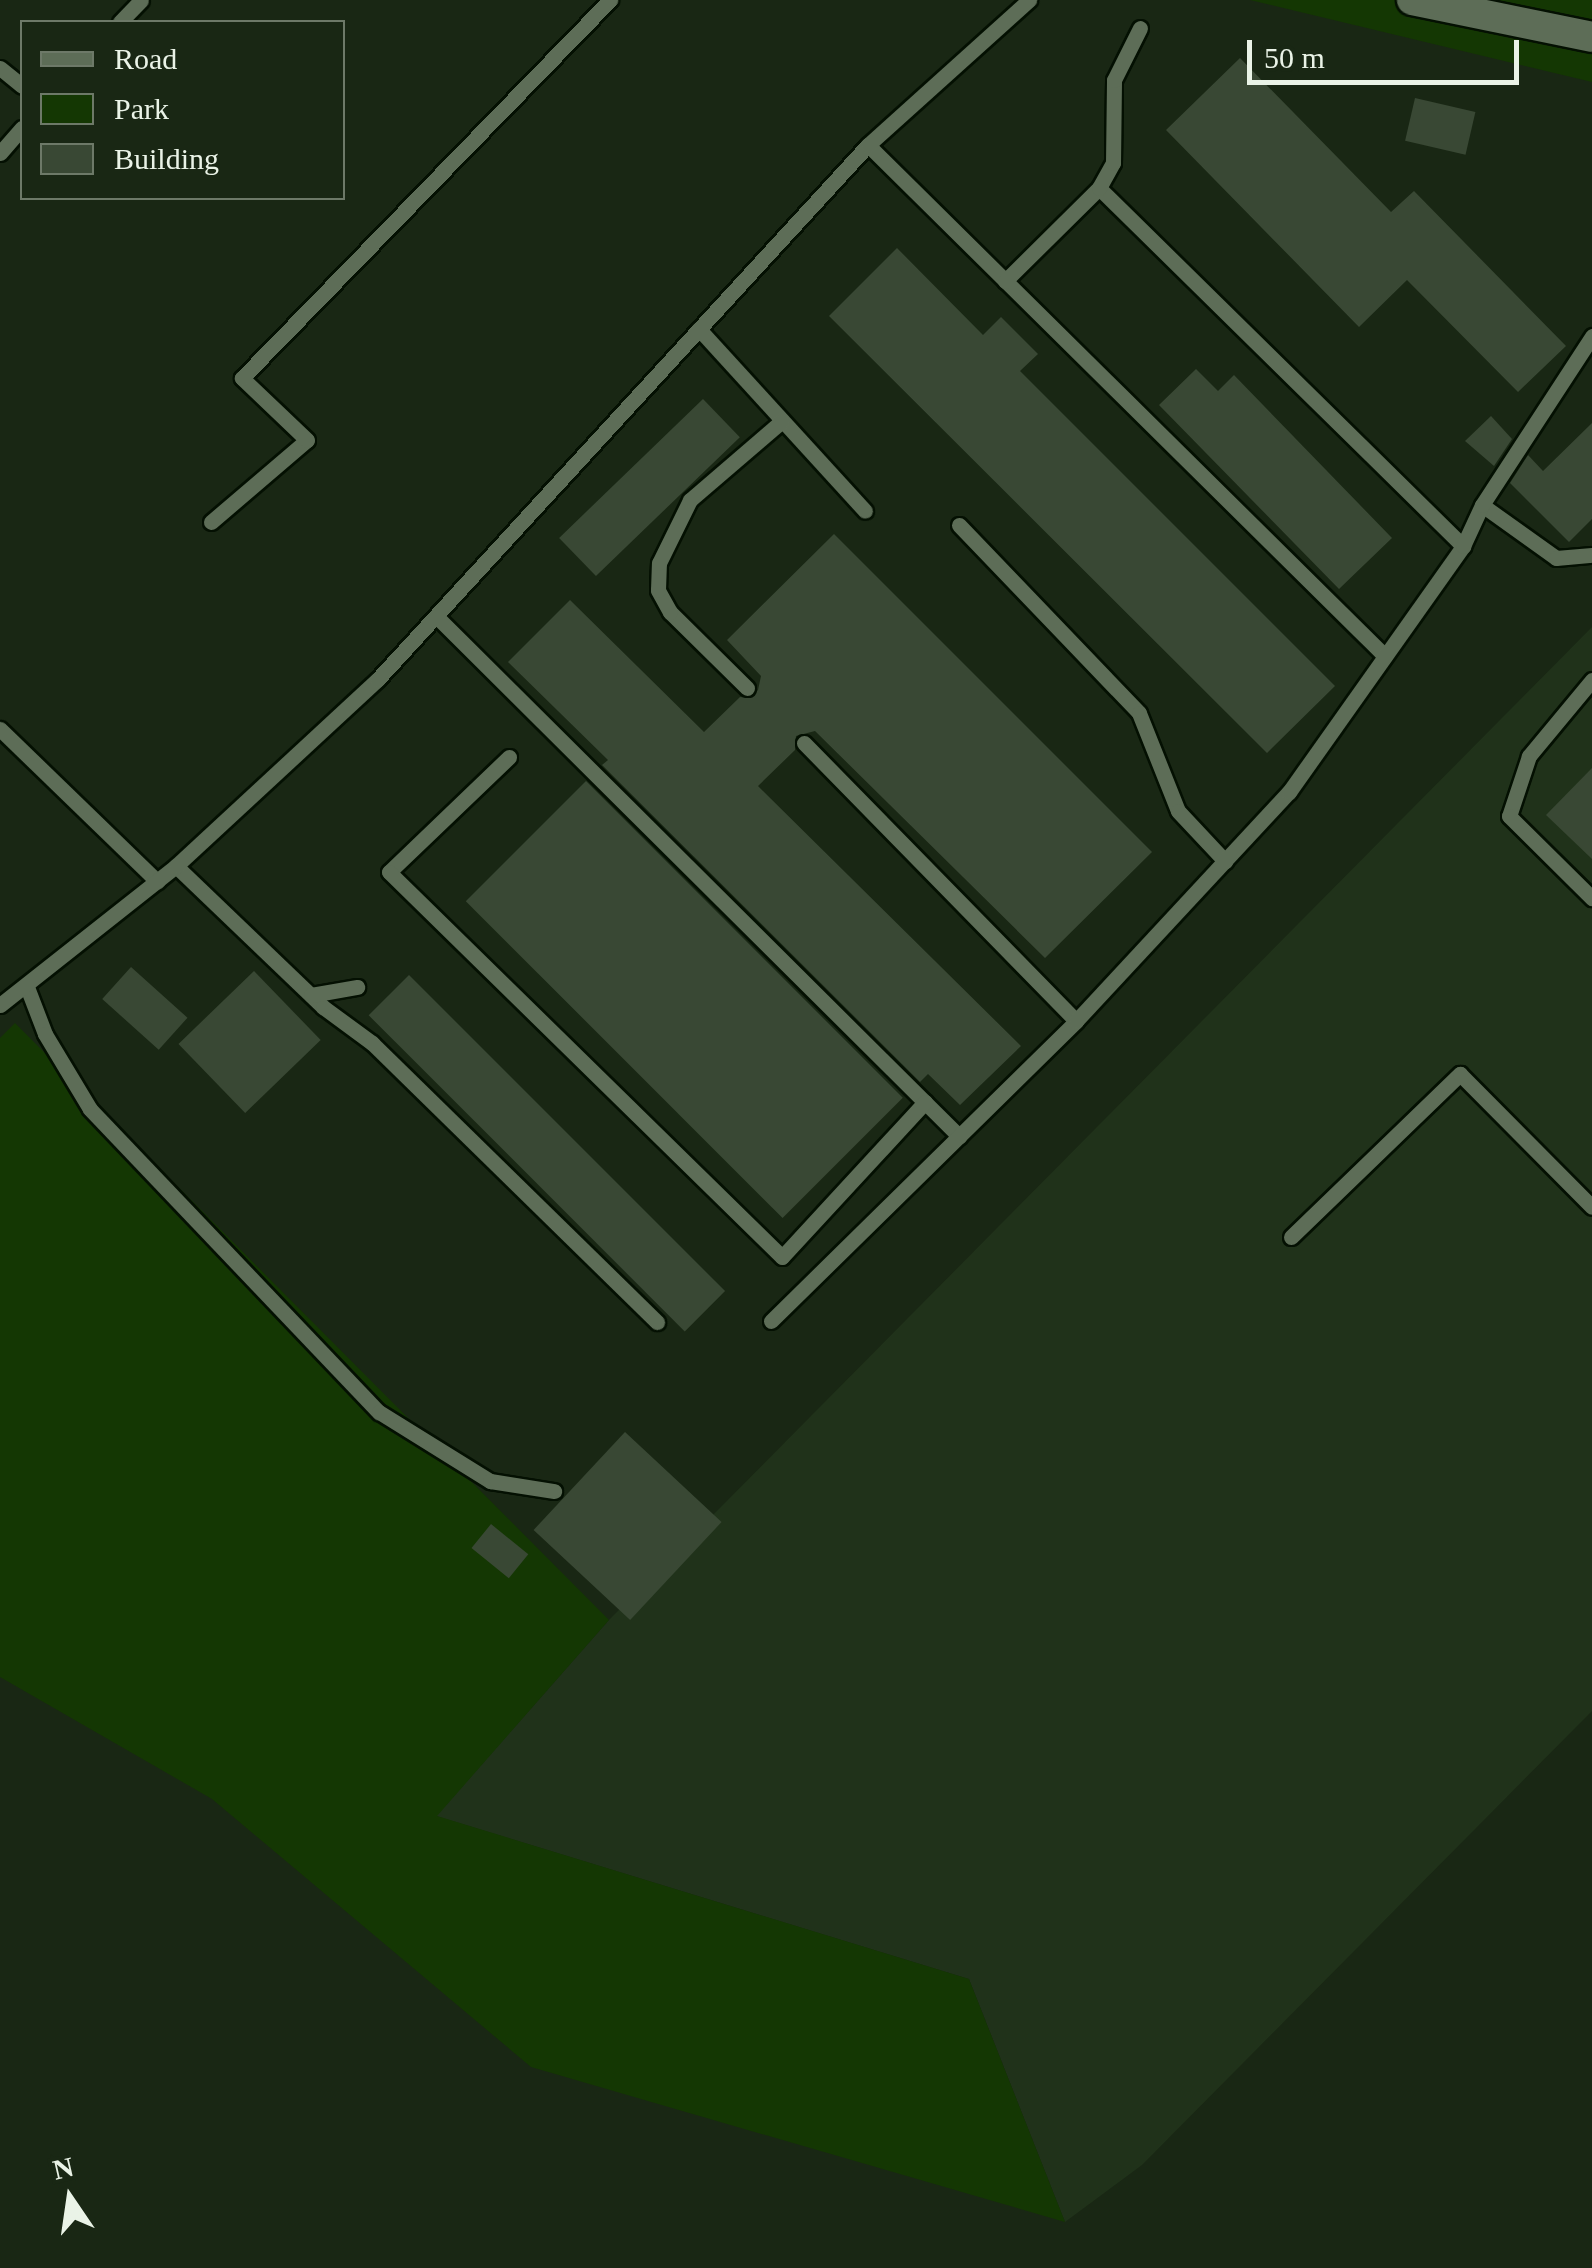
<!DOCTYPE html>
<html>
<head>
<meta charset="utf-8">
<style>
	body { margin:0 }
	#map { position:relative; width:1592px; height:2268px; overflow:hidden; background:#192714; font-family:Georgia,serif }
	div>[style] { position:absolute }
	.built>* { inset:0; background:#20321a }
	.green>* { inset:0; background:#143703 }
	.building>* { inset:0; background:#394834; transform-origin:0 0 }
	.roads { filter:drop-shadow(2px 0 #041002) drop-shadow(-2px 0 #041002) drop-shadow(0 2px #041002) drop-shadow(0 -2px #041002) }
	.lane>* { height:15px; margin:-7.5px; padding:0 7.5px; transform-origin:7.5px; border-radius:7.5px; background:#5d6d57 }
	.street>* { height:30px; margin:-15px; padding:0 15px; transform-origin:15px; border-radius:15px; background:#5d6d57 }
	span { translate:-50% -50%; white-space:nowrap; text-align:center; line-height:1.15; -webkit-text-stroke:10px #192714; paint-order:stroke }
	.legend { position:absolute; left:20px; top:20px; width:325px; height:180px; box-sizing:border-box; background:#192714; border:2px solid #6d7968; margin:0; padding:12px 18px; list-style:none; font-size:30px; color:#eaf3e7 }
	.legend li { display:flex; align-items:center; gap:20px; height:50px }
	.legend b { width:50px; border:2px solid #6d7968 }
	.north { position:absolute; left:20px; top:2148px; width:100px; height:100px; -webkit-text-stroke:8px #192714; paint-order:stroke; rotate:347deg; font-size:28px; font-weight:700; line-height:40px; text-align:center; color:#eaf3e7 }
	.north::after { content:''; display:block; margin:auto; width:35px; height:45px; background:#eaf3e7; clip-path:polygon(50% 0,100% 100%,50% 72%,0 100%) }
	.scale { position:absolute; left:1247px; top:40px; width:272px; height:45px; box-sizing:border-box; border:5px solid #eaf3e7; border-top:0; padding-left:12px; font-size:30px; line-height:35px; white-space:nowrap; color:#eaf3e7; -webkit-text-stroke:8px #192714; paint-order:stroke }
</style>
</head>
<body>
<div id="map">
	<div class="built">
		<i style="clip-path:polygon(1592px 627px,1592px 1711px,1142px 2165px,1065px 2222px,969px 1979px,436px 1816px,609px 1620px)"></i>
	</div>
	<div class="green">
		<i style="clip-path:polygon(1250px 0,1592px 0,1592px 82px)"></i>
		<i style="clip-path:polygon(15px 1023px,609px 1620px,437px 1816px,969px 1979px,1065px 2222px,531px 2067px,212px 1799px,0 1677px,0 1038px)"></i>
	</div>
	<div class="building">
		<i style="clip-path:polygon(1240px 58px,1391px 212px,1414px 191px,1566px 346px,1518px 392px,1407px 280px,1359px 327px,1166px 130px)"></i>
		<i style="left:1415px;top:98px;width:62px;height:44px;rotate:13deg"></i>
		<i style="clip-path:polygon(897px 248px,983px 335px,1001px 317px,1038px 354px,1020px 371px,1335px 686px,1267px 753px,829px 316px)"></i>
		<i style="clip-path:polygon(1196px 369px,1218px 391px,1234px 375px,1392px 538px,1339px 589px,1159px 405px)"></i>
		<i style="left:703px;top:399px;width:53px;height:200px;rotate:46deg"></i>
		<i style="clip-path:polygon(1491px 416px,1512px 439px,1494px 466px,1465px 441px)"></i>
		<i style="clip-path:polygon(1592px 423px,1592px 519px,1569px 542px,1510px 483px,1528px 455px,1543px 471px)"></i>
		<i style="clip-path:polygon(834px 534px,1152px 852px,1045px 958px,815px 731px,796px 736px,795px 750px,758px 786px,1021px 1046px,960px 1105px,928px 1074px,920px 1082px,602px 765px,608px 760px,508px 662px,570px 600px,704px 732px,740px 697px,751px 698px,758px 690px,761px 676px,727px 640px)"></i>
		<i style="clip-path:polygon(1592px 768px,1592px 859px,1546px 815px)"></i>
		<i style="left:586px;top:781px;width:448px;height:170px;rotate:45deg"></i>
		<i style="left:131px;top:967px;width:76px;height:43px;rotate:42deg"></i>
		<i style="left:254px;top:971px;width:96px;height:105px;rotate:46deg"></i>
		<i style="left:409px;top:975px;width:447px;height:57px;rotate:45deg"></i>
		<i style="left:625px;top:1432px;width:132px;height:134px;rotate:43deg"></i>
		<i style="left:491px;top:1524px;width:48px;height:31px;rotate:39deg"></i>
	</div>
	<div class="roads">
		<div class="lane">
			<i style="left:120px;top:22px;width:30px;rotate:-46deg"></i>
			<i style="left:0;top:68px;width:28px;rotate:39deg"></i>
			<i style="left:868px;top:145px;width:727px;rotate:44.67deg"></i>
			<i style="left:0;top:153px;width:33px;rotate:-49deg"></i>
			<i style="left:1099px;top:188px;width:511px;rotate:44.52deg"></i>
			<i style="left:1005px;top:281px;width:132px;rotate:-44.7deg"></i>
			<i style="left:1099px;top:188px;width:29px;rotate:-61deg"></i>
			<i style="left:1113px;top:163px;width:83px;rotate:-89.3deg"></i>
			<i style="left:1114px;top:80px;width:58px;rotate:-63.4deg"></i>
			<i style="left:699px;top:329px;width:246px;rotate:47.6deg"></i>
			<i style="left:1482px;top:505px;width:91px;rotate:35.6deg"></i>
			<i style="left:1556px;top:558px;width:36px;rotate:-5deg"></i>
			<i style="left:211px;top:522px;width:126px;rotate:-40.5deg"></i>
			<i style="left:307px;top:440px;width:90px;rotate:-136.4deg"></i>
			<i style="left:242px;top:378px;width:528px;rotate:-45.77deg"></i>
			<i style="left:959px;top:525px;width:260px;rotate:46.2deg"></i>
			<i style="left:1139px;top:713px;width:105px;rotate:68.3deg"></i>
			<i style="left:1178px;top:811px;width:69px;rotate:46.8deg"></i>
			<i style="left:436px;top:616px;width:738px;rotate:44.84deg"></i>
			<i style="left:1592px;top:680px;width:99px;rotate:129.7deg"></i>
			<i style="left:1529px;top:756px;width:63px;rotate:108.4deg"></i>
			<i style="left:1509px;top:816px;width:117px;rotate:44.7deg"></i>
			<i style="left:747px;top:688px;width:108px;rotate:-135.4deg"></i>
			<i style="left:670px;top:612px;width:25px;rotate:-119deg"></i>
			<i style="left:658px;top:590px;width:27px;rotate:-88deg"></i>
			<i style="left:659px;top:563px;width:70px;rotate:-63.8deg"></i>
			<i style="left:690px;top:500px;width:121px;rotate:-40.7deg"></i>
			<i style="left:0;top:729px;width:219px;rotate:44.1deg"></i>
			<i style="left:804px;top:743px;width:389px;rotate:45.6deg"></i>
			<i style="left:509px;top:757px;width:166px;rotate:136.2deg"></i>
			<i style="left:389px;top:872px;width:550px;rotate:44.41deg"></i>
			<i style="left:782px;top:1257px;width:211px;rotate:-47.3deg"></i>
			<i style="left:176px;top:866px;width:204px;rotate:43.8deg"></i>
			<i style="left:323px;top:1007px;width:61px;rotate:36.3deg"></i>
			<i style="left:372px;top:1043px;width:399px;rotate:44.4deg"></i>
			<i style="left:27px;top:987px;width:50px;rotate:69deg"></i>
			<i style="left:45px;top:1034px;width:87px;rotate:59deg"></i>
			<i style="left:90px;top:1109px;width:419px;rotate:46.4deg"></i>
			<i style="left:379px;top:1412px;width:131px;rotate:31.9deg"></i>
			<i style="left:490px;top:1481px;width:65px;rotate:8.9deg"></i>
			<i style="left:311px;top:995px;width:47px;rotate:-9.9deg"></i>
			<i style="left:0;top:1005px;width:224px;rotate:-38.3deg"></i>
			<i style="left:176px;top:866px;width:274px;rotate:-42.8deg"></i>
			<i style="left:377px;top:680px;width:726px;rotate:-47.46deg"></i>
			<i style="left:868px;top:145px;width:217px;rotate:-42deg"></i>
			<i style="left:1291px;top:1237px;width:235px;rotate:-44deg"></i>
			<i style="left:1460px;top:1074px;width:187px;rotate:45.2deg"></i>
			<i style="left:771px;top:1321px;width:428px;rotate:-44.5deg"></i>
			<i style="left:1076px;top:1021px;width:313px;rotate:-47.1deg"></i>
			<i style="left:1289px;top:792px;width:301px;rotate:-54.7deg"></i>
			<i style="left:1463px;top:546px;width:45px;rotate:-65.1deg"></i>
			<i style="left:1482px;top:505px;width:202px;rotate:-56.9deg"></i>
		</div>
		<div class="street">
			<i style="left:1412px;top:0;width:184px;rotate:11.6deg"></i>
		</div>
	</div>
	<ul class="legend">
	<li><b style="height:12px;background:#5d6d57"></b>Road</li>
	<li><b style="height:28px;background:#143703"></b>Park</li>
	<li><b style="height:28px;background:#394834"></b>Building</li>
	</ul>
	<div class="north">N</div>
	<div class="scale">50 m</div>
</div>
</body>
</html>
